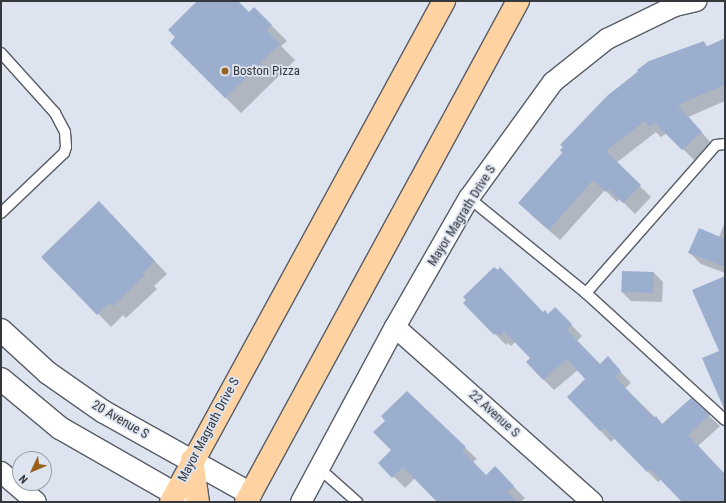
<!DOCTYPE html>
<html>
<head>
<meta charset="utf-8">
<style>
	body { margin:0 }
	#map { position:relative; width:726px; height:503px; overflow:hidden; background:#dde4f0; font-family:"Roboto Condensed",sans-serif }
	div>[style] { position:absolute }
	.shadow>* { inset:0; background:#0003 }
	.building>* { inset:0; background:#9caece; transform-origin:0 0 }
	.roads { filter:drop-shadow(1px 0 #575d67) drop-shadow(-1px 0 #575d67) drop-shadow(0 1px #575d67) drop-shadow(0 -1px #575d67) }
	.service>* { height:10px; margin:-5px; padding:0 5px; transform-origin:5px; border-radius:5px; background:#fff }
	.minor>* { height:20px; margin:-10px; padding:0 10px; transform-origin:10px; border-radius:10px; background:#fff }
	.tertiary>* { height:22px; margin:-11px; padding:0 11px; transform-origin:11px; border-radius:11px; background:#fff }
	.primary>* { height:22px; margin:-11px; padding:0 11px; transform-origin:11px; border-radius:11px; background:#ffd3a1 }
	.dots>* { width:11px; height:11px; translate:-50% -50%; box-sizing:border-box; border:2px solid #dde4f0; border-radius:50% }
	span { translate:-50% -50%; white-space:nowrap; text-align:center; line-height:1.15; -webkit-text-stroke:3.5px #dde4f0; paint-order:stroke }
	.poi-label { font-size:13px; color:#34373c }
	.left { translate:0 -50%; text-align:left }
	.street-label { font-size:13px; color:#34373c }
	.frame { position:absolute; inset:0; border:2px solid #34373c; pointer-events:none }
	.north { position:absolute; left:12px; top:451px; width:40px; height:40px; box-sizing:border-box; background:#dde4f0; border:1px solid #999fa8; border-radius:50%; rotate:226deg; font-size:11px; font-weight:700; line-height:16px; text-align:center; color:#34373c }
	.north::after { content:''; display:block; margin:auto; width:14px; height:18px; background:#99621c; clip-path:polygon(50% 0,100% 100%,50% 72%,0 100%) }
</style>
</head>
<body>
<div id="map">
	<div class="shadow">
		<i style="clip-path:polygon(199px 1px,236px 1px,249px 13px,269px 23px,287px 41px,281px 46px,295px 60px,241px 113px,171px 43px)"></i>
		<i style="clip-path:polygon(704px 42px,708px 47px,725px 43px,725px 101px,688px 117px,712px 144px,694px 160px,667px 133px,661px 137px,656px 132px,616px 163px,651px 197px,635px 214px,620px 199px,617px 202px,605px 190px,560px 240px,530px 214px,563px 153px,608px 96px,649px 62px)"></i>
		<i style="clip-path:polygon(112px 215px,167px 274px,154px 286px,157px 289px,126px 318px,123px 315px,111px 327px,43px 257px)"></i>
		<i style="clip-path:polygon(725px 222px,725px 273px,701px 264px,690px 253px,719px 237px)"></i>
		<i style="clip-path:polygon(623px 272px,654px 273px,663px 282px,662px 302px,631px 301px,622px 292px)"></i>
		<i style="clip-path:polygon(465px 303px,548px 315px,555px 308px,582px 336px,577px 341px,600px 365px,618px 369px,631px 383px,625px 388px,663px 425px,709px 416px,720px 426px,698px 446px,725px 475px,725px 502px,685px 502px,662px 479px,658px 482px,615px 438px,611px 442px,569px 397px,587px 379px,578px 370px,554px 390px,543px 379px,532px 358px,516px 341px,511px 346px,508px 343px,506px 345px)"></i>
		<i style="clip-path:polygon(407px 393px,477px 459px,473px 462px,486px 477px,495px 468px,525px 498px,520px 502px,439px 502px,415px 478px,405px 488px,380px 463px,393px 450px,387px 421px)"></i>
	</div>
	<div class="building">
		<i style="clip-path:polygon(197px 1px,238px 1px,249px 12px,254px 7px,272px 25px,267px 30px,280px 44px,225px 98px,170px 43px,175px 37px,168px 30px)"></i>
		<i style="clip-path:polygon(725px 38px,725px 85px,678px 105px,702px 132px,682px 150px,655px 123px,649px 127px,645px 121px,606px 151px,641px 185px,623px 203px,608px 189px,606px 192px,593px 180px,549px 230px,518px 203px,562px 153px,560px 150px,563px 147px,560px 145px,608px 95px,638px 72px,637px 70px,649px 61px,704px 41px,706px 47px)"></i>
		<i style="clip-path:polygon(99px 201px,155px 261px,143px 273px,145px 275px,113px 306px,110px 303px,97px 315px,41px 257px)"></i>
		<i style="clip-path:polygon(699px 228px,725px 239px,725px 267px,688px 253px)"></i>
		<i style="clip-path:polygon(494px 267px,498px 270px,500px 267px,543px 312px,545px 310px,548px 314px,555px 307px,572px 324px,567px 330px,600px 364px,608px 356px,621px 371px,615px 377px,654px 418px,656px 416px,662px 424px,691px 398px,710px 415px,688px 435px,725px 474px,725px 502px,682px 502px,650px 469px,647px 472px,604px 428px,600px 431px,567px 397px,585px 379px,567px 359px,543px 380px,526px 362px,530px 358px,504px 331px,500px 336px,497px 333px,494px 335px,463px 303px,466px 300px,463px 297px)"></i>
		<i style="left:622px;top:271px;width:32px;height:21px;rotate:2deg"></i>
		<i style="clip-path:polygon(725px 276px,725px 411px,702px 358px,719px 351px,692px 290px)"></i>
		<i style="clip-path:polygon(407px 391px,466px 447px,462px 450px,486px 475px,495px 466px,514px 486px,507px 492px,517px 502px,437px 502px,403px 467px,392px 478px,378px 463px,391px 450px,373px 432px,385px 421px,381px 416px)"></i>
	</div>
	<div class="roads">
		<div class="service">
			<i style="left:1px;top:53px;width:81px;rotate:48deg"></i>
			<i style="left:55px;top:113px;width:21px;rotate:62deg"></i>
			<i style="left:65px;top:132px;width:15px;rotate:86deg"></i>
			<i style="left:66px;top:147px;width:6px;rotate:108deg"></i>
			<i style="left:64px;top:153px;width:87px;rotate:136.4deg"></i>
			<i style="left:469px;top:198px;width:151px;rotate:39.1deg"></i>
			<i style="left:586px;top:293px;width:188px;rotate:42.4deg"></i>
			<i style="left:586px;top:293px;width:197px;rotate:-48.7deg"></i>
			<i style="left:716px;top:145px;width:9px;rotate:-6deg"></i>
			<i style="left:319px;top:468px;width:51px;rotate:41.8deg"></i>
		</div>
		<div class="minor">
			<i style="left:395px;top:327px;width:264px;rotate:41.6deg"></i>
			<i style="left:1px;top:472px;width:46px;rotate:40.6deg"></i>
			<i style="left:301px;top:502px;width:199px;rotate:-61.8deg"></i>
			<i style="left:395px;top:327px;width:149px;rotate:-60.2deg"></i>
			<i style="left:469px;top:198px;width:143px;rotate:-54.1deg"></i>
			<i style="left:553px;top:82px;width:69px;rotate:-38.5deg"></i>
			<i style="left:607px;top:39px;width:76px;rotate:-25.9deg"></i>
			<i style="left:675px;top:6px;width:22px;rotate:-13deg"></i>
		</div>
		<div class="tertiary">
			<i style="left:1px;top:330px;width:64px;rotate:42.5deg"></i>
			<i style="left:48px;top:373px;width:68px;rotate:34.9deg"></i>
			<i style="left:104px;top:412px;width:168px;rotate:29.2deg"></i>
			<i style="left:1px;top:379px;width:77px;rotate:39.7deg"></i>
			<i style="left:60px;top:428px;width:149px;rotate:29.8deg"></i>
		</div>
		<div class="primary">
			<i style="left:192px;top:460px;width:42px;rotate:81.9deg"></i>
			<i style="left:171px;top:502px;width:571px;rotate:-61.41deg"></i>
			<i style="left:246px;top:502px;width:570px;rotate:-61.5deg"></i>
		</div>
	</div>
	<div class="dots">
		<i style="left:225px;top:71px;background:#99621c"></i>
	</div>
	<div class="poi-label">
		<span class="left" style="left:233px;top:71px">Boston Pizza</span>
	</div>
	<div class="street-label">
		<span style="left:462px;top:216px;rotate:-58deg">Mayor Magrath Drive S</span>
		<span style="left:494px;top:414px;rotate:42deg">22 Avenue S</span>
		<span style="left:120px;top:420px;rotate:30deg">20 Avenue S</span>
		<span style="left:209px;top:430px;rotate:-62deg">Mayor Magrath Drive S</span>
	</div>
	<div class="frame"></div>
	<div class="north">N</div>
</div>
</body>
</html>
